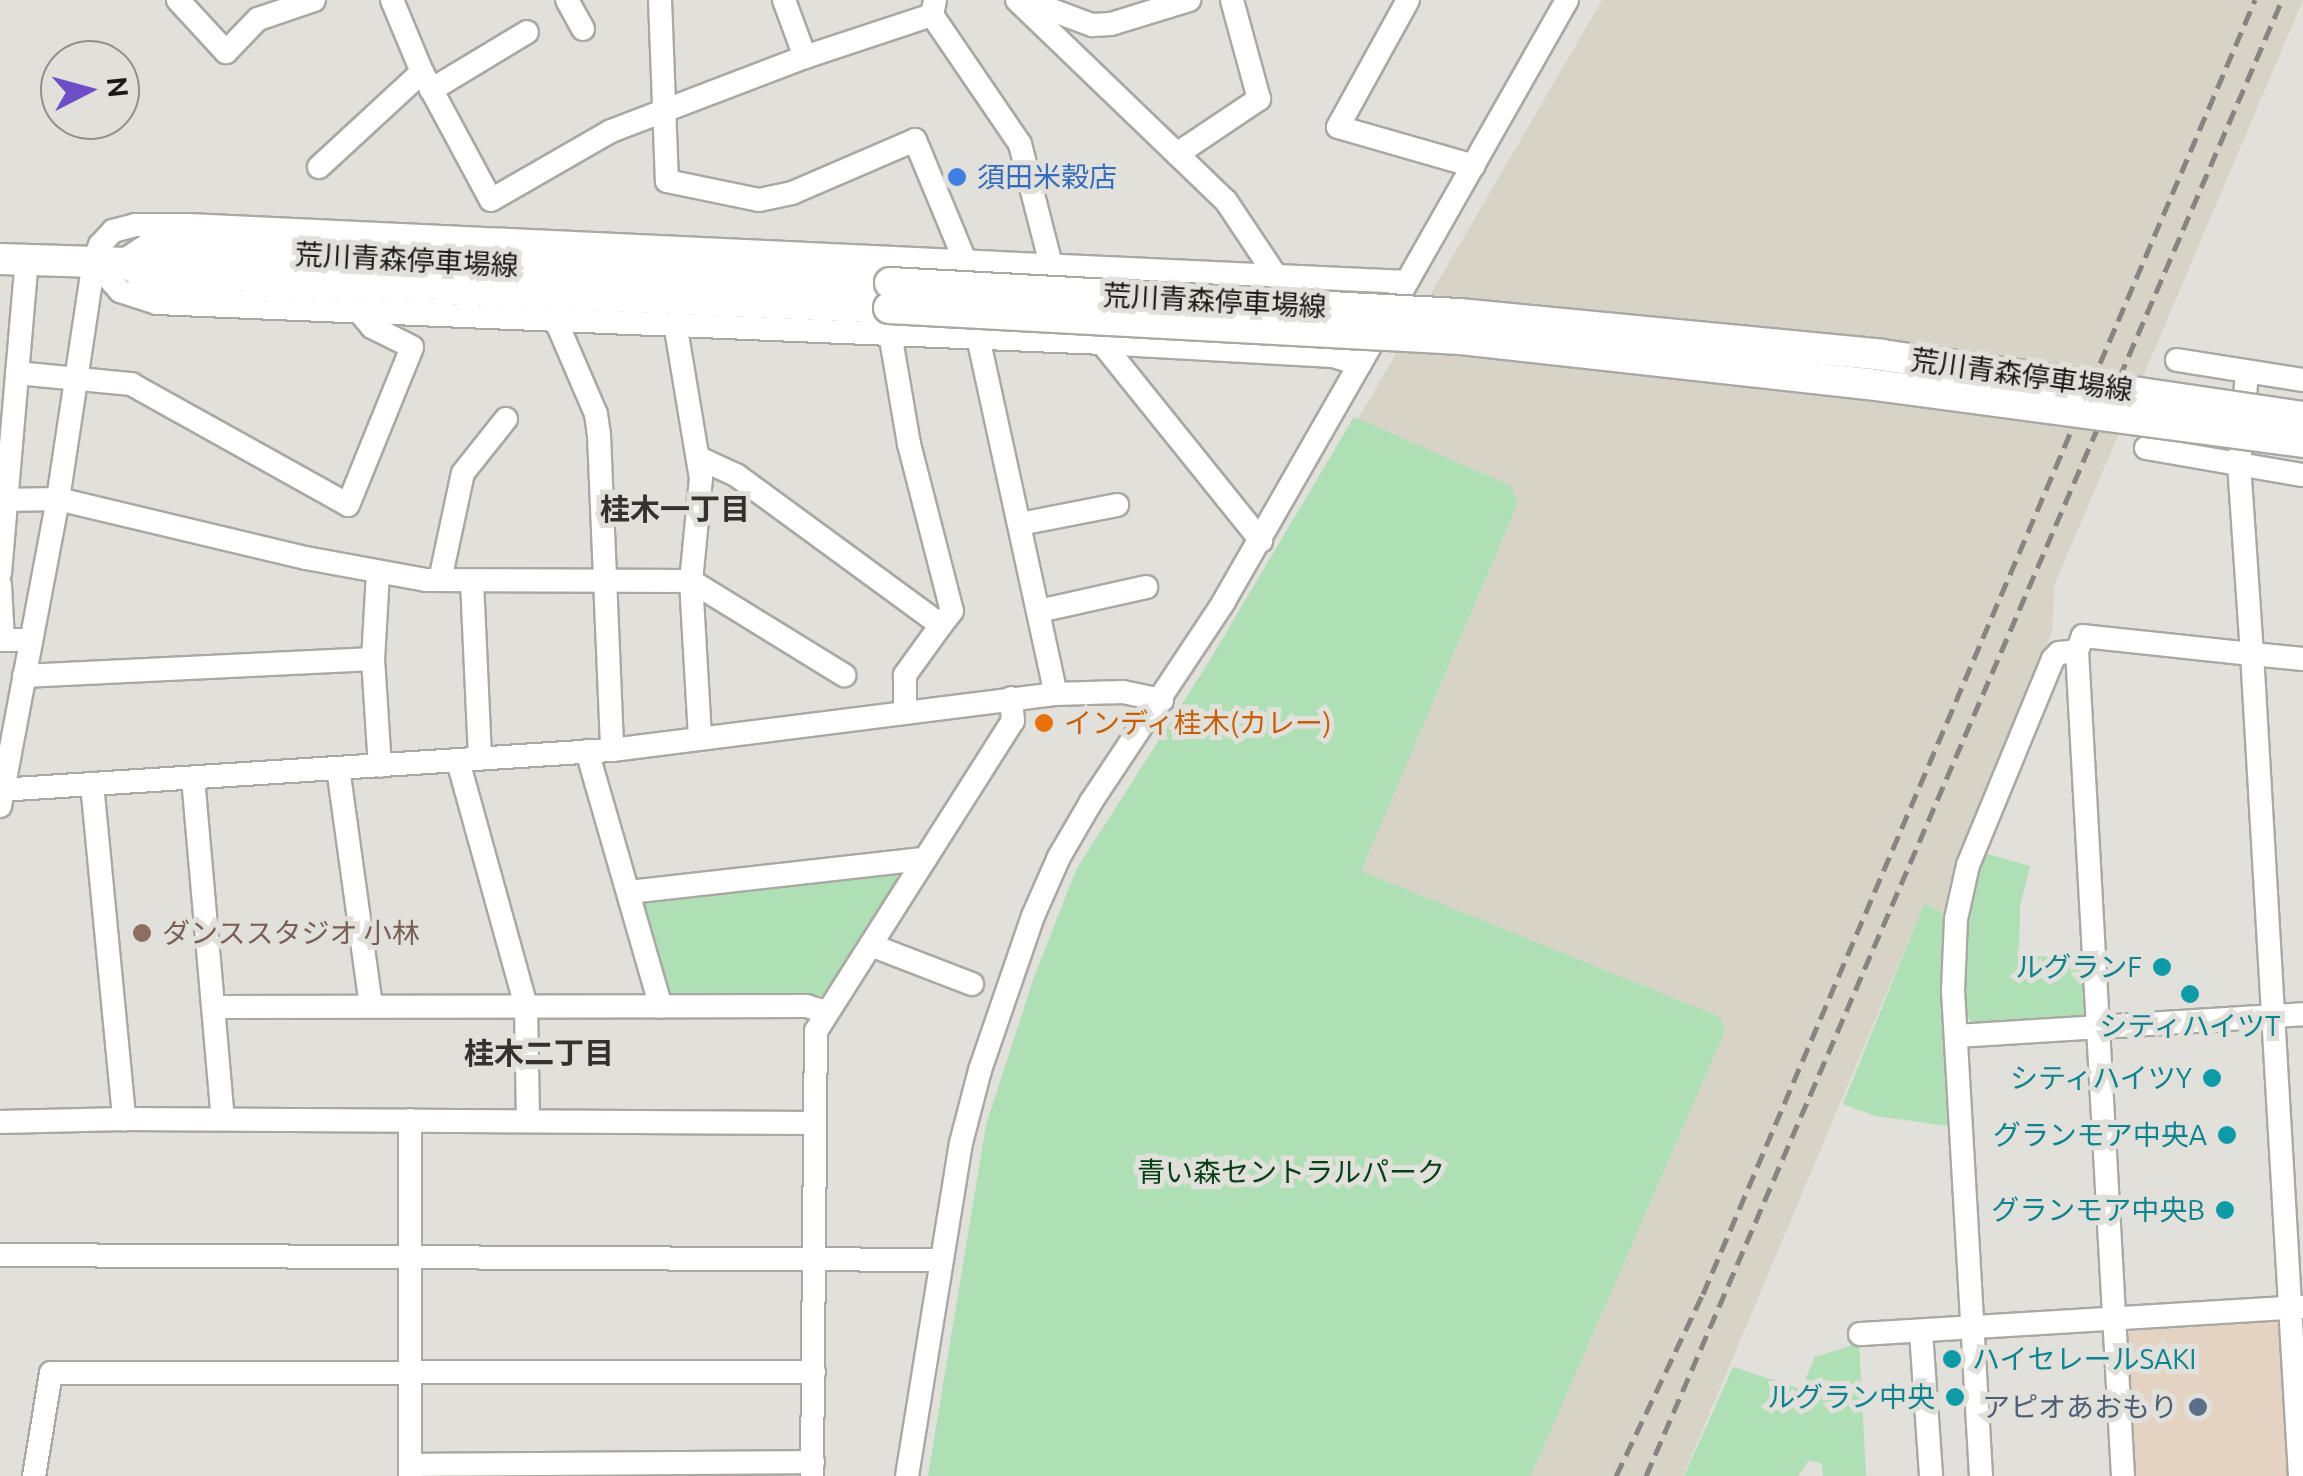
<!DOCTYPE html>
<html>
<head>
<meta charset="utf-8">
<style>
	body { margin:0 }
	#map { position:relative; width:2303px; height:1476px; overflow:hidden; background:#e1e0da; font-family:Ubuntu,"Noto Sans JP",sans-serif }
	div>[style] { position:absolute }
	.commercial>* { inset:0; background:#e4d2c2 }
	.built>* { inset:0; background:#d7d4c7 }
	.green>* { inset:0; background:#aedfb5 }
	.roads { filter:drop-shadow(2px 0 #aaa8a3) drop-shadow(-2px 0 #aaa8a3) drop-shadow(0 2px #aaa8a3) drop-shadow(0 -2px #aaa8a3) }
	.minor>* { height:22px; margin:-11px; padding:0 11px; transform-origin:11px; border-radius:11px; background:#fff }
	.major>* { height:30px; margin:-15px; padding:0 15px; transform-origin:15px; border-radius:15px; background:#fff }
	.rail>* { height:5px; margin-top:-2.5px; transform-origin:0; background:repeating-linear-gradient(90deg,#868581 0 15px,transparent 0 23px) }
	.bridges { filter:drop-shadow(2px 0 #aaa8a3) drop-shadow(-2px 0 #aaa8a3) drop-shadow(0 2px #aaa8a3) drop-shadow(0 -2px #aaa8a3) }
	.major-bridge>* { height:30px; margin:-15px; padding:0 15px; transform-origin:15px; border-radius:15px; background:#fff }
	.dots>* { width:28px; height:28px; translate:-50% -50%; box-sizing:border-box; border:5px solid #e1e0da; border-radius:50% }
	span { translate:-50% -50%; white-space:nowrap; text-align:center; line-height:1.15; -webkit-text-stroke:10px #e1e0da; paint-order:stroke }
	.shop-label { font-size:28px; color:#366cbe }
	.left { translate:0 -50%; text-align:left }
	.street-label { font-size:28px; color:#1a1917 }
	.food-label { font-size:28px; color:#c56008 }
	.education-label { font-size:28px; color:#785e54 }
	.culture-label { font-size:28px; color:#0d838f }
	.right { translate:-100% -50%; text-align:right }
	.park-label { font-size:28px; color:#064019 }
	.service-label { font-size:28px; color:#4e5e75 }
	.neighbourhood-label { font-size:30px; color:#33322e; font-weight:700 }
	.north { position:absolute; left:40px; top:40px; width:100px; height:100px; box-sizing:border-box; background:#e1e0da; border:2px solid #91908c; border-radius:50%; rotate:84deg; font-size:28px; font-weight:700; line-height:40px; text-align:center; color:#1a1917 }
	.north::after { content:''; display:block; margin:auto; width:35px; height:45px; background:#6d4ec7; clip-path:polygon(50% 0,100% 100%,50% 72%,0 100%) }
</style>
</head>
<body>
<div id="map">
	<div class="commercial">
		<i style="clip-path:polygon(2274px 1322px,2279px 1324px,2289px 1476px,2134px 1476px,2125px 1336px,2131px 1331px)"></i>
	</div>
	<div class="built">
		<i style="clip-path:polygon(1602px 0,2303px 0,2054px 586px,2052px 632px,1943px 913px,1924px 904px,1683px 1476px,1531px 1476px,1725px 1031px,1719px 1017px,1361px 871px,1518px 503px,1358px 419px)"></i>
	</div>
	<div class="green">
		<i style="clip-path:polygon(1354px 417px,1511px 486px,1518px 503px,1361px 871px,1720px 1017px,1725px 1031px,1531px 1476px,928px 1476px,986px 1125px,1034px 977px,1076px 870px,1208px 663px)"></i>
		<i style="clip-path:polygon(1981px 852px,2030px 866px,2020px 906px,2019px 955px,2087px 959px,2086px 1018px,1971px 1025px,1961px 992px,1967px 923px)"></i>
		<i style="clip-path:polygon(893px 870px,899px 881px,823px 995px,674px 998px,666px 990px,640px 903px,645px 897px)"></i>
		<i style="clip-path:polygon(1924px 904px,1943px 913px,1942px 977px,1950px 1126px,1875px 1116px,1843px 1104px)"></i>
		<i style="clip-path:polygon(1859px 1343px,1866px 1476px,1823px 1476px,1822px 1464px,1809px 1460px,1798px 1476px,1684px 1476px,1733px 1367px,1801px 1389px,1815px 1357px)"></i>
	</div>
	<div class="roads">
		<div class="minor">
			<i style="left:178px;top:0;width:71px;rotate:47.3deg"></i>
			<i style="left:226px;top:52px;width:46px;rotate:-45.9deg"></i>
			<i style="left:258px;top:19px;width:59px;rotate:-18.7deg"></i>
			<i style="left:392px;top:0;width:78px;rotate:67.4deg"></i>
			<i style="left:422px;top:72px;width:145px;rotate:61.7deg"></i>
			<i style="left:491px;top:200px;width:138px;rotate:-29.9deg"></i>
			<i style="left:611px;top:131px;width:208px;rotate:-20.9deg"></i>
			<i style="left:805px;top:57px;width:134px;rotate:-18.3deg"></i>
			<i style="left:567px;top:0;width:33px;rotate:61deg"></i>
			<i style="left:660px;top:0;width:181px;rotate:87.8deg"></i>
			<i style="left:667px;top:181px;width:94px;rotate:11.7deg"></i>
			<i style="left:759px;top:200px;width:34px;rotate:-12deg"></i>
			<i style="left:792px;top:193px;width:134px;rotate:-23.3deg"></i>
			<i style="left:915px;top:140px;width:131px;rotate:67.5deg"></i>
			<i style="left:784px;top:0;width:61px;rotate:69.8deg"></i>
			<i style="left:935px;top:0;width:15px;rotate:101deg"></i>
			<i style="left:932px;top:15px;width:156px;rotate:55.7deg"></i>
			<i style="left:1020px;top:144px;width:125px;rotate:75.6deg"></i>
			<i style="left:1017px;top:0;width:290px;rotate:43.9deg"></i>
			<i style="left:1226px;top:201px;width:90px;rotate:56.3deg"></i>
			<i style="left:1025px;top:0;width:72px;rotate:20.5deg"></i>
			<i style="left:1092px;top:25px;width:19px;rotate:-3deg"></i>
			<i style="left:1111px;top:24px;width:82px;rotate:-17.1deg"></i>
			<i style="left:1408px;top:0;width:145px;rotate:118.9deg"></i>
			<i style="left:1338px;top:127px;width:141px;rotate:16deg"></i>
			<i style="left:431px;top:90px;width:112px;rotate:-31.1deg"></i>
			<i style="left:1177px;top:154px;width:99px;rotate:-33.9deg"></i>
			<i style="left:1259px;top:99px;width:103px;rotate:-105.3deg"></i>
			<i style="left:319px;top:167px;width:140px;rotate:-42.7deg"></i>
			<i style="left:94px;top:262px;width:39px;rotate:48deg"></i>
			<i style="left:120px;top:291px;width:39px;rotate:18deg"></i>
			<i style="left:157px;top:303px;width:946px;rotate:2.42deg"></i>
			<i style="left:1102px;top:343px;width:231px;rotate:3.2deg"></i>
			<i style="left:1333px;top:356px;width:28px;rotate:17deg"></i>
			<i style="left:1400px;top:294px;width:338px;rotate:-60.4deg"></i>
			<i style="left:556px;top:321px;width:101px;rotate:66.7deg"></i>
			<i style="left:596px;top:414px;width:21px;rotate:82deg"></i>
			<i style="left:599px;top:435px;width:315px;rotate:87.6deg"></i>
			<i style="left:675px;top:323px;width:157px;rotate:80.5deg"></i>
			<i style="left:701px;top:478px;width:103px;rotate:95.5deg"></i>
			<i style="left:691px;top:581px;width:156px;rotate:86.7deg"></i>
			<i style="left:890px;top:333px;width:113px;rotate:80.3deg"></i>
			<i style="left:909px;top:444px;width:172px;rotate:75.6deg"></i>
			<i style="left:952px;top:611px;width:18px;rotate:128deg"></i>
			<i style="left:978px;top:337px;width:365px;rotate:77.7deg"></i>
			<i style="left:1102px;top:343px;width:254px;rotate:51.2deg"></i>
			<i style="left:2177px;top:360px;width:128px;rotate:9deg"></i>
			<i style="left:17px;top:373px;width:115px;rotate:5.5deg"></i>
			<i style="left:131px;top:384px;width:248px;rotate:29.1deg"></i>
			<i style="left:348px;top:505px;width:170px;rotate:-67.9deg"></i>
			<i style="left:412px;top:347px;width:45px;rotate:-153.4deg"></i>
			<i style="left:372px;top:327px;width:17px;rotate:-130deg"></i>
			<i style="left:2146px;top:448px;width:159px;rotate:9.8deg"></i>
			<i style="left:699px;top:458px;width:41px;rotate:24.7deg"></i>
			<i style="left:736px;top:475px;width:254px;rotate:36.2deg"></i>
			<i style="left:941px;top:625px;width:62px;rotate:125.8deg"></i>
			<i style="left:905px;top:675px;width:35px;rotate:90deg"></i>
			<i style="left:3px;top:500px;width:55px;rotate:-1deg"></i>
			<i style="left:58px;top:499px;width:255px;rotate:13.4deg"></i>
			<i style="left:306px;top:558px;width:122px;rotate:10.4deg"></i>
			<i style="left:426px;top:580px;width:265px;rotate:0.2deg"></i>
			<i style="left:691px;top:581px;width:180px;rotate:31.6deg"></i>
			<i style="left:1020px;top:524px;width:99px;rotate:-11.1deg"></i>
			<i style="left:0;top:573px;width:313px;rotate:-85.1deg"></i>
			<i style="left:378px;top:573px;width:86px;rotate:93.3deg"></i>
			<i style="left:373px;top:659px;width:107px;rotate:86.3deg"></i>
			<i style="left:440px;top:580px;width:109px;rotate:-77.9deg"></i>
			<i style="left:463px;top:473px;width:69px;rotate:-51.5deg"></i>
			<i style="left:472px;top:581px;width:178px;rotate:87.4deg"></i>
			<i style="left:0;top:585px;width:55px;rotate:86.9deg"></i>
			<i style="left:3px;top:640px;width:28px"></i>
			<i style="left:1039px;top:611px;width:110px;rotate:-12.6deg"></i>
			<i style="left:24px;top:676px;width:349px;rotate:-2.8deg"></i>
			<i style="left:587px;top:751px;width:266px;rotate:73.9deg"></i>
			<i style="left:458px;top:761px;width:254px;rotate:74.5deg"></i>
			<i style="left:526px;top:1006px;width:115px;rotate:89deg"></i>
			<i style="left:338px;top:768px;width:240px;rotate:82.1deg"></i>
			<i style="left:193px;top:778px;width:342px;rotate:85deg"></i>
			<i style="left:92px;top:784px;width:337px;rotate:84.5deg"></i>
			<i style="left:124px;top:1119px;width:691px;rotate:0.33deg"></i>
			<i style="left:0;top:790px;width:613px;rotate:-3.74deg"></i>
			<i style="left:612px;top:750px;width:448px;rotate:-7.2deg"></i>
			<i style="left:1056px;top:694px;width:67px;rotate:-1.7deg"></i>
			<i style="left:1123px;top:692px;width:40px;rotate:12deg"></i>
			<i style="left:0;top:806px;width:312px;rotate:-79.3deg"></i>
			<i style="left:58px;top:499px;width:240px;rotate:-81.4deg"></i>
			<i style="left:94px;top:262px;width:18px;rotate:-71deg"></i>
			<i style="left:100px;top:245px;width:19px;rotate:-47deg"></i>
			<i style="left:113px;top:231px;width:23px;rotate:-15deg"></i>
			<i style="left:135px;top:225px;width:53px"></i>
			<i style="left:188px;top:225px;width:1220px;rotate:2.68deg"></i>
			<i style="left:629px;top:892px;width:298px;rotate:-6.4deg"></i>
			<i style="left:873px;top:946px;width:106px;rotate:21deg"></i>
			<i style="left:215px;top:1007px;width:591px;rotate:-0.1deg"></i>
			<i style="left:806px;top:1006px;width:22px;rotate:16deg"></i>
			<i style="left:1956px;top:1036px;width:348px;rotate:-3.6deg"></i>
			<i style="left:0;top:1122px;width:124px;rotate:-1.4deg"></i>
			<i style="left:0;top:1255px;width:941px;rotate:0.3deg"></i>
			<i style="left:1921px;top:1332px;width:144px;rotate:86deg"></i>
			<i style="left:1860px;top:1334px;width:444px;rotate:-3.5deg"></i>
			<i style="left:410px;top:1465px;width:403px;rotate:-0.4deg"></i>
			<i style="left:34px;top:1476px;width:104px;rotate:-80.6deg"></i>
			<i style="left:51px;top:1373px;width:763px;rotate:-0.08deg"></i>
			<i style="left:410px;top:1476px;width:356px;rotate:-90deg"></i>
			<i style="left:812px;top:1476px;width:445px;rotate:-89.5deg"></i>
			<i style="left:816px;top:1031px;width:367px;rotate:-57.6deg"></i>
			<i style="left:1013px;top:721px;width:23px;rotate:-95deg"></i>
			<i style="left:907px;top:1476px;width:337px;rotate:-80.8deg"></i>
			<i style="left:961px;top:1143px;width:75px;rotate:-75.4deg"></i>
			<i style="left:980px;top:1070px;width:163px;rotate:-71deg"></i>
			<i style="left:1033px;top:916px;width:64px;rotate:-66.2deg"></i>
			<i style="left:1059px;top:857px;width:64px;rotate:-59.8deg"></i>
			<i style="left:1091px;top:802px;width:239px;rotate:-56.4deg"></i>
			<i style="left:1223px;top:603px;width:324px;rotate:-60.2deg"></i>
			<i style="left:1981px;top:1476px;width:486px;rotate:-93.3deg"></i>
			<i style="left:1953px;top:991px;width:72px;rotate:-87.6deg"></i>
			<i style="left:1956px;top:919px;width:55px;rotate:-77.5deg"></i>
			<i style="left:1968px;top:865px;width:223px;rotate:-67.6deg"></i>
			<i style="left:2053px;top:659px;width:8px;rotate:-45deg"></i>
			<i style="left:2059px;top:653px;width:18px;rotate:-6deg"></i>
			<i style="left:2123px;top:1476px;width:826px;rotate:-93.19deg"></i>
			<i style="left:2077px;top:651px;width:16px;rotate:-68deg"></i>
			<i style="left:2083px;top:636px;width:170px;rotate:6.1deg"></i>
			<i style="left:2252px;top:654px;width:190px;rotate:-93.9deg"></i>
			<i style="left:2239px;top:464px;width:92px;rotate:-85deg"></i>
			<i style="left:2300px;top:1476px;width:823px;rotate:-93.34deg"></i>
			<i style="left:2252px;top:654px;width:51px;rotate:5.6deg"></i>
		</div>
		<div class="major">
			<i style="left:0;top:259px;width:127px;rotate:1.8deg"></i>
			<i style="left:127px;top:263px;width:26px;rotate:32deg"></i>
			<i style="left:149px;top:277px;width:741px;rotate:2.4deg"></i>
			<i style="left:127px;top:263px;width:27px;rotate:-33deg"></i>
			<i style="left:150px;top:248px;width:741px;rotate:2.71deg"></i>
		</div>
	</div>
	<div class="rail">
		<i style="left:1616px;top:1476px;width:202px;rotate:-64.5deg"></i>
		<i style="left:1703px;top:1294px;width:1407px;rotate:-66.9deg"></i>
		<i style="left:1646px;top:1476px;width:1607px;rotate:-66.69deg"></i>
	</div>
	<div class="bridges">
		<div class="major-bridge">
			<i style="left:890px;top:283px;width:570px;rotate:3.12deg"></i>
			<i style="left:1459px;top:314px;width:425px;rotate:5.5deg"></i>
			<i style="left:1882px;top:355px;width:426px;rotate:8.4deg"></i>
			<i style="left:889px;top:308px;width:572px;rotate:3.11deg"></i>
			<i style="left:1460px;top:339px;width:411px;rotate:6.3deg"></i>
			<i style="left:1869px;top:384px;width:438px;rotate:7.6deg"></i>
		</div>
	</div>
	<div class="dots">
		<i style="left:957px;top:177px;background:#3f7fe0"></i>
		<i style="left:1044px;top:723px;background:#e8710a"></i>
		<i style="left:142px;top:933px;background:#8d6e63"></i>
		<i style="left:2162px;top:967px;background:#0f9aa8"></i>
		<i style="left:2190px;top:994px;background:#0f9aa8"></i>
		<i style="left:2212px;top:1078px;background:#0f9aa8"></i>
		<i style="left:2227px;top:1135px;background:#0f9aa8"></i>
		<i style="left:2225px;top:1210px;background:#0f9aa8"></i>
		<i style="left:1952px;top:1359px;background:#0f9aa8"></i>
		<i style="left:1955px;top:1397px;background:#0f9aa8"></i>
		<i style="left:2198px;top:1407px;background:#5c6f8a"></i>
	</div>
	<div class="shop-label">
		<span class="left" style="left:977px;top:177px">須田米穀店</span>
	</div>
	<div class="street-label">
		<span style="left:407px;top:260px;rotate:3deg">荒川青森停車場線</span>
		<span style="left:1215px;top:301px;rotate:3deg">荒川青森停車場線</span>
		<span style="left:2022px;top:375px;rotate:8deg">荒川青森停車場線</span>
	</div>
	<div class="food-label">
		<span class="left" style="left:1064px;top:723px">インディ桂木(カレー)</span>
	</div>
	<div class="education-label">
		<span class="left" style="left:162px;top:933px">ダンススタジオ 小林</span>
	</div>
	<div class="culture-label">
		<span class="right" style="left:2142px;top:967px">ルグランF</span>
		<span style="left:2190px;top:1026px">シティハイツT</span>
		<span class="right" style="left:2192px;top:1078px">シティハイツY</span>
		<span class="right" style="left:2207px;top:1135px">グランモア中央A</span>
		<span class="right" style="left:2205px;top:1210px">グランモア中央B</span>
		<span class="left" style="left:1972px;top:1359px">ハイセレールSAKI</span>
		<span class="right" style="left:1935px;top:1397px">ルグラン中央</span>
	</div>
	<div class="park-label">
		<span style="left:1291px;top:1172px">青い森セントラルパーク</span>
	</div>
	<div class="service-label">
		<span class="right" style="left:2178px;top:1407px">アピオあおもり</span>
	</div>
	<div class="neighbourhood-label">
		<span style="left:675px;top:509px">桂木一丁目</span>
		<span style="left:539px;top:1053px">桂木二丁目</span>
	</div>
	<div class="north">N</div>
</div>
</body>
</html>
